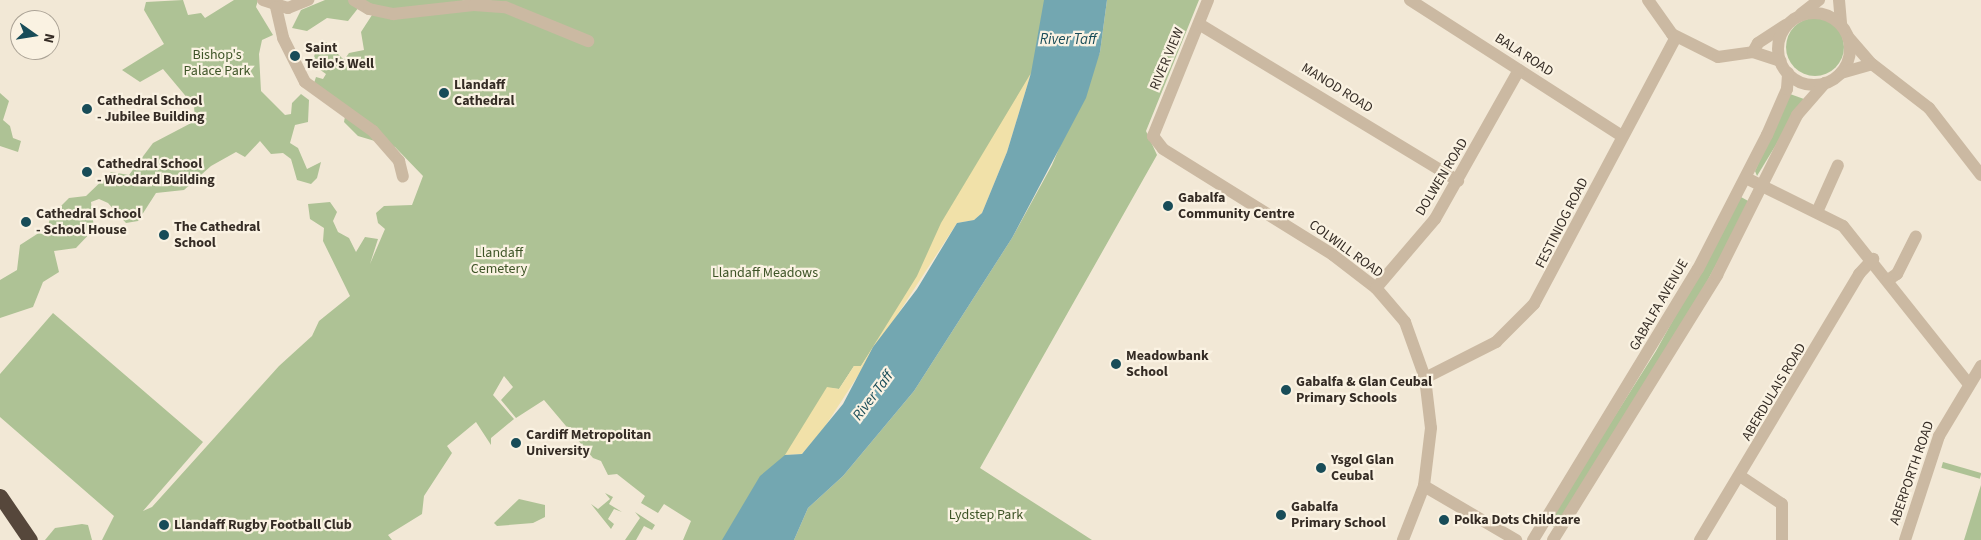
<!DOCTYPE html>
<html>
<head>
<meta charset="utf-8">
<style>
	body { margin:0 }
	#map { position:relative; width:1981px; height:540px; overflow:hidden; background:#f2e8d6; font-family:"Source Sans 3",sans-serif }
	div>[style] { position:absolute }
	.green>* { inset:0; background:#aec295; transform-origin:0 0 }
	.round { border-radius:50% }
	.sand>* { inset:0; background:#f1e1a9 }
	.water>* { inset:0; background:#73a7b1 }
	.minor>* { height:12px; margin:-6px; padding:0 6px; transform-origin:6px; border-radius:6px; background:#cbb9a2 }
	.minor>.ring { margin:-6px; padding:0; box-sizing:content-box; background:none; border:12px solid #cbb9a2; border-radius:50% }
	.highway>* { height:15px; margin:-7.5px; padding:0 7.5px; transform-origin:7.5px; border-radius:7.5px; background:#56473b }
	.dots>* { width:14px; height:14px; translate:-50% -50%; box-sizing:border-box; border:2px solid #faf2e2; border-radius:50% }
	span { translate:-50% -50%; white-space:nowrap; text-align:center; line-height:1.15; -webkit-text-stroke:4.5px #faf2e2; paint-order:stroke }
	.poi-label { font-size:14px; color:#352c25; font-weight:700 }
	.left { translate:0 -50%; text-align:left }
	.park-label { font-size:14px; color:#3e5427 }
	.street-label { font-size:14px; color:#352c25 }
	.water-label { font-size:15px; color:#184c58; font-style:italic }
	.north { position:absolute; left:10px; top:10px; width:50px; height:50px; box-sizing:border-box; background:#faf2e2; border:1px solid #aba396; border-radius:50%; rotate:103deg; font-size:14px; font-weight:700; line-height:20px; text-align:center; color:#352c25 }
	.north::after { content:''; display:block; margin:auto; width:18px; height:22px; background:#184c58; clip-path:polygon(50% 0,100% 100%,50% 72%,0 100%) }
</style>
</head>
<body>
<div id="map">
	<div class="green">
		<i style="clip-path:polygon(183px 0,188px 15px,201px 13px,205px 18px,234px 0,258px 0,256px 7px,273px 35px,262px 40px,259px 54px,261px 91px,285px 115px,291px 114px,292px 103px,301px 94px,309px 100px,308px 122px,295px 125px,290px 143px,298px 148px,307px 169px,321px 162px,317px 178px,311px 184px,297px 180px,291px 159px,283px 153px,271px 154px,260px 141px,245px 157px,236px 152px,211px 166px,184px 190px,156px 193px,138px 221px,126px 223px,108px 203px,99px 199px,91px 202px,94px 229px,76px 248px,54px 251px,59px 272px,43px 282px,33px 307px,0 318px,0 280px,17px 270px,20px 245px,48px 227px,50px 217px,69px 198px,86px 196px,111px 172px,129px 175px,153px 143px,195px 121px,194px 106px,163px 69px,140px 82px,122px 70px,164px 44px,144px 10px,146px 2px)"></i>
		<i style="clip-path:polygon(325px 0,359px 0,359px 7px,348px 21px,327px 18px,307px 31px,292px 28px,301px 10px)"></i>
		<i style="clip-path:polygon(362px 0,468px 0,409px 9px,378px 8px)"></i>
		<i style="clip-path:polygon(492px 0,1054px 0,1051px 41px,991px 141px,994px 148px,965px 207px,861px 366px,854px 366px,839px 389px,829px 388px,733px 540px,683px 540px,691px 521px,664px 504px,658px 513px,641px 503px,645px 496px,617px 474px,608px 475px,601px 461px,593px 458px,544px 400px,516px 418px,501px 400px,513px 387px,504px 376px,493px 395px,514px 419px,491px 438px,491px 445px,476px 422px,447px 446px,452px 453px,424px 496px,422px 514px,388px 535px,392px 540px,102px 540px,114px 516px,0 417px,0 374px,53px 313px,203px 442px,143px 511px,152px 507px,279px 366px,312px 336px,319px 321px,350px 296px,323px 241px,324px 228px,310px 219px,308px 204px,330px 202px,337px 212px,333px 221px,338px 232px,349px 238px,356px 252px,365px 237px,378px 239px,370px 264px,385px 229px,378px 223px,376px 213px,384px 206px,412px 205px,423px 176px,395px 147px,358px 136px,344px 122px,346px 111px,314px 83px,316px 77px,323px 79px,326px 74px,312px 64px,317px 46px,326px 42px,344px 60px,349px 53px,364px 50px,361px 32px,372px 15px)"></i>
		<i style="clip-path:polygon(1107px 0,1199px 0,1146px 131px,1157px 155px,980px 468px,1092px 540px,794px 540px,808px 508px,843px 476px,914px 391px,1012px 238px,1052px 165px,1100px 52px)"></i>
		<i class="round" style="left:1786px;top:18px;width:58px;height:58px"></i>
		<i style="clip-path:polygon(0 93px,9px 101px,3px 120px,10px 126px,13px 138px,21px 141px,18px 152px,0 146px)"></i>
		<i style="clip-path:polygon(1790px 94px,1804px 99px,1757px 176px,1755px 171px)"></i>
		<i style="clip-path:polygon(1741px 197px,1750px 202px,1704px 287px,1556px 528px,1547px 523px,1656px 351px)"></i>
		<i style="left:1943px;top:462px;width:40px;height:6px;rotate:16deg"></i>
		<i style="clip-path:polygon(1981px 485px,1981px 540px,1964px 540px)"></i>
		<i style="clip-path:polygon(605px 493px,613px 497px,609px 504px,622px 512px,614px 509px,608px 519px,614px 524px,611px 529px,591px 504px,598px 509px,610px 499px)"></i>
		<i style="clip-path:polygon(519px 499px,545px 505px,545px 517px,533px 523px,497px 526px,494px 523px)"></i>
		<i style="clip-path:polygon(635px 512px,655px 525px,652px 530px,644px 526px,636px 540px,625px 540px,640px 518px)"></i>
		<i style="clip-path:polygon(82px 524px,88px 525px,92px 540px,45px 540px,55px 528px)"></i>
	</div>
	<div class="sand">
		<i style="clip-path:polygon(1031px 73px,1007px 152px,982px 213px,974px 220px,957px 223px,824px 428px,802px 454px,785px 455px,827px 387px,839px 389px,854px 366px,861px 366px,917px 276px,941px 223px)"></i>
	</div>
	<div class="water">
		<i style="clip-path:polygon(1044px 0,1107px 0,1100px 52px,1086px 98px,1012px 238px,914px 391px,843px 476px,808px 508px,794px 540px,722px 540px,760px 476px,785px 455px,802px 454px,843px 404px,873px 347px,917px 289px,957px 223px,974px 220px,982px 213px,1007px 152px,1031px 73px)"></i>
	</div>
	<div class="minor">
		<i style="left:263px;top:0;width:26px;rotate:18deg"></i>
		<i style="left:288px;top:8px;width:22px;rotate:-22deg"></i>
		<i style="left:354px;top:0;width:17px;rotate:31deg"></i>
		<i style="left:369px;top:9px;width:25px;rotate:12deg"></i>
		<i style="left:393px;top:14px;width:81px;rotate:-6.3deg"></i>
		<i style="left:474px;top:5px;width:31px;rotate:4deg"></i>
		<i style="left:505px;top:7px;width:90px;rotate:22.3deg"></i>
		<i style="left:1208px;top:0;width:147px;rotate:112deg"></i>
		<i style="left:1153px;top:136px;width:16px;rotate:52deg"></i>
		<i style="left:1163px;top:149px;width:200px;rotate:31.9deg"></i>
		<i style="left:1333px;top:255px;width:54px;rotate:37.5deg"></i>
		<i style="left:1376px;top:288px;width:45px;rotate:49.5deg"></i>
		<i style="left:1405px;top:322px;width:59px;rotate:70.3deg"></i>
		<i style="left:1425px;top:378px;width:50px;rotate:83.2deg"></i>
		<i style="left:1431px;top:428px;width:58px;rotate:96.9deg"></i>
		<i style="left:1424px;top:486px;width:58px;rotate:111.3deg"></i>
		<i style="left:1410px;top:0;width:252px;rotate:32.7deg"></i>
		<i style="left:1648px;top:0;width:42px;rotate:54.8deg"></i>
		<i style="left:1672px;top:34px;width:51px;rotate:26.6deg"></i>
		<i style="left:1718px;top:57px;width:35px;rotate:-8deg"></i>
		<i style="left:1753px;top:52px;width:10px;rotate:-61deg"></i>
		<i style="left:1758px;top:43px;width:33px;rotate:-33deg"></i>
		<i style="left:1839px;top:0;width:24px;rotate:85deg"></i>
		<i style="left:276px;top:7px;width:32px;rotate:77deg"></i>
		<i style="left:283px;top:38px;width:49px;rotate:63.4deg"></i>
		<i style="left:305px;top:82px;width:84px;rotate:35.8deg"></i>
		<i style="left:373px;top:131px;width:40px;rotate:49deg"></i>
		<i style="left:399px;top:161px;width:16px;rotate:76deg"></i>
		<i class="ring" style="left:1778px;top:13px;width:60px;height:60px"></i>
		<i style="left:1801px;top:14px;width:23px;rotate:-38deg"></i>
		<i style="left:1199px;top:24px;width:303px;rotate:31.2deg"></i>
		<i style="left:1849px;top:38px;width:35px;rotate:49deg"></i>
		<i style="left:1872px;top:64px;width:72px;rotate:37.7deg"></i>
		<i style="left:1929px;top:108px;width:85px;rotate:52.2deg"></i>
		<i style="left:1753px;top:52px;width:29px;rotate:18deg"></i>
		<i style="left:1841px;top:73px;width:32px;rotate:-16deg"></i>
		<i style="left:1746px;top:178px;width:108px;rotate:26.3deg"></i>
		<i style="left:1843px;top:226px;width:201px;rotate:51.5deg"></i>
		<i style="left:1817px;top:212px;width:51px;rotate:-65.9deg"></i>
		<i style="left:1888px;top:280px;width:11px;rotate:-34deg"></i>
		<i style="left:1897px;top:274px;width:42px;rotate:-63.4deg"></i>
		<i style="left:1376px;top:288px;width:91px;rotate:-49.5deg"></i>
		<i style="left:1435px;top:219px;width:171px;rotate:-60.6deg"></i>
		<i style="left:1425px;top:378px;width:80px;rotate:-26.9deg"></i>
		<i style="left:1496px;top:342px;width:54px;rotate:-45deg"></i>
		<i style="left:1534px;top:304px;width:302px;rotate:-62deg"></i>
		<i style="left:1740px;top:476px;width:50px;rotate:33.7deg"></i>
		<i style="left:1782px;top:504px;width:36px;rotate:90deg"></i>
		<i style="left:1424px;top:486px;width:107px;rotate:30.4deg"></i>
		<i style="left:1533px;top:540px;width:317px;rotate:-58.7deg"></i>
		<i style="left:1698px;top:269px;width:151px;rotate:-62.8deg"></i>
		<i style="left:1767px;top:135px;width:50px;rotate:-66.5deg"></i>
		<i style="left:1787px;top:89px;width:16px;rotate:-86deg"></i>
		<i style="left:1553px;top:540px;width:312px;rotate:-58.2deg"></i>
		<i style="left:1717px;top:275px;width:179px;rotate:-63.4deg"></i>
		<i style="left:1797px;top:115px;width:43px;rotate:-48.8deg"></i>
		<i style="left:1700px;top:540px;width:310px;rotate:-59.1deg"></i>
		<i style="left:1859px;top:274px;width:21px;rotate:-47deg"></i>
		<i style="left:1905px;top:540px;width:109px;rotate:-71.9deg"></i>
		<i style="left:1939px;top:436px;width:82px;rotate:-59deg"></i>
	</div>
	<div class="highway">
		<i style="left:0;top:496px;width:53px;rotate:55.7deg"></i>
	</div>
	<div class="dots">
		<i style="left:295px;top:56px;background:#184c58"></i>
		<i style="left:444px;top:93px;background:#184c58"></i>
		<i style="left:87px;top:109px;background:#184c58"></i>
		<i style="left:87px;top:172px;background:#184c58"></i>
		<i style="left:1168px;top:206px;background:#184c58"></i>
		<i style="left:26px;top:222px;background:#184c58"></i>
		<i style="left:164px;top:235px;background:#184c58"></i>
		<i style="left:1116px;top:364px;background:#184c58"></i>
		<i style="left:1286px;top:390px;background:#184c58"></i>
		<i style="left:516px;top:443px;background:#184c58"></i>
		<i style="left:1321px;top:468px;background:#184c58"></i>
		<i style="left:1281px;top:515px;background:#184c58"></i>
		<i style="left:1444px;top:520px;background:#184c58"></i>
		<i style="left:164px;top:525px;background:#184c58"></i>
	</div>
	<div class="poi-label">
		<span class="left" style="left:305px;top:56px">Saint<br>Teilo's Well</span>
		<span class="left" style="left:454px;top:93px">Llandaff<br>Cathedral</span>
		<span class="left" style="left:97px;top:109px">Cathedral School<br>- Jubilee Building</span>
		<span class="left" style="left:97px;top:172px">Cathedral School<br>- Woodard Building</span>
		<span class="left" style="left:1178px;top:206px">Gabalfa<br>Community Centre</span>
		<span class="left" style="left:36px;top:222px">Cathedral School<br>- School House</span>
		<span class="left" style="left:174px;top:235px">The Cathedral<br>School</span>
		<span class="left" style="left:1126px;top:364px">Meadowbank<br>School</span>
		<span class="left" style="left:1296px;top:390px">Gabalfa &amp; Glan Ceubal<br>Primary Schools</span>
		<span class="left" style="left:526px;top:443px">Cardiff Metropolitan<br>University</span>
		<span class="left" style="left:1331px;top:468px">Ysgol Glan<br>Ceubal</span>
		<span class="left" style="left:1291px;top:515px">Gabalfa<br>Primary School</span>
		<span class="left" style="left:1454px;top:520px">Polka Dots Childcare</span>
		<span class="left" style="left:174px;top:525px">Llandaff Rugby Football Club</span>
	</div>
	<div class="park-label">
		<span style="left:217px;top:63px">Bishop's<br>Palace Park</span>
		<span style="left:499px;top:261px">Llandaff<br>Cemetery</span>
		<span style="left:765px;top:273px">Llandaff Meadows</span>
		<span style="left:986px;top:515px">Lydstep Park</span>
	</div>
	<div class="street-label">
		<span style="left:1524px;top:55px;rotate:33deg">BALA ROAD</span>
		<span style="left:1167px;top:59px;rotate:-67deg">RIVER VIEW</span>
		<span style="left:1337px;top:88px;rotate:32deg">MANOD ROAD</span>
		<span style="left:1442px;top:177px;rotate:-59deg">DOLWEN ROAD</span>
		<span style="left:1562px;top:223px;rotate:-63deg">FESTINIOG ROAD</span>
		<span style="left:1346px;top:249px;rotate:36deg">COLWILL ROAD</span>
		<span style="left:1659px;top:305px;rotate:-60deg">GABALFA AVENUE</span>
		<span style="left:1774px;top:392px;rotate:-59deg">ABERDULAIS ROAD</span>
		<span style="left:1912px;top:473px;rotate:-71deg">ABERPORTH ROAD</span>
	</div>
	<div class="water-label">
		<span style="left:1068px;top:40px">River Taff</span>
		<span style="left:873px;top:396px;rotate:-53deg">River Taff</span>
	</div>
	<div class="north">N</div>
</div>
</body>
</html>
